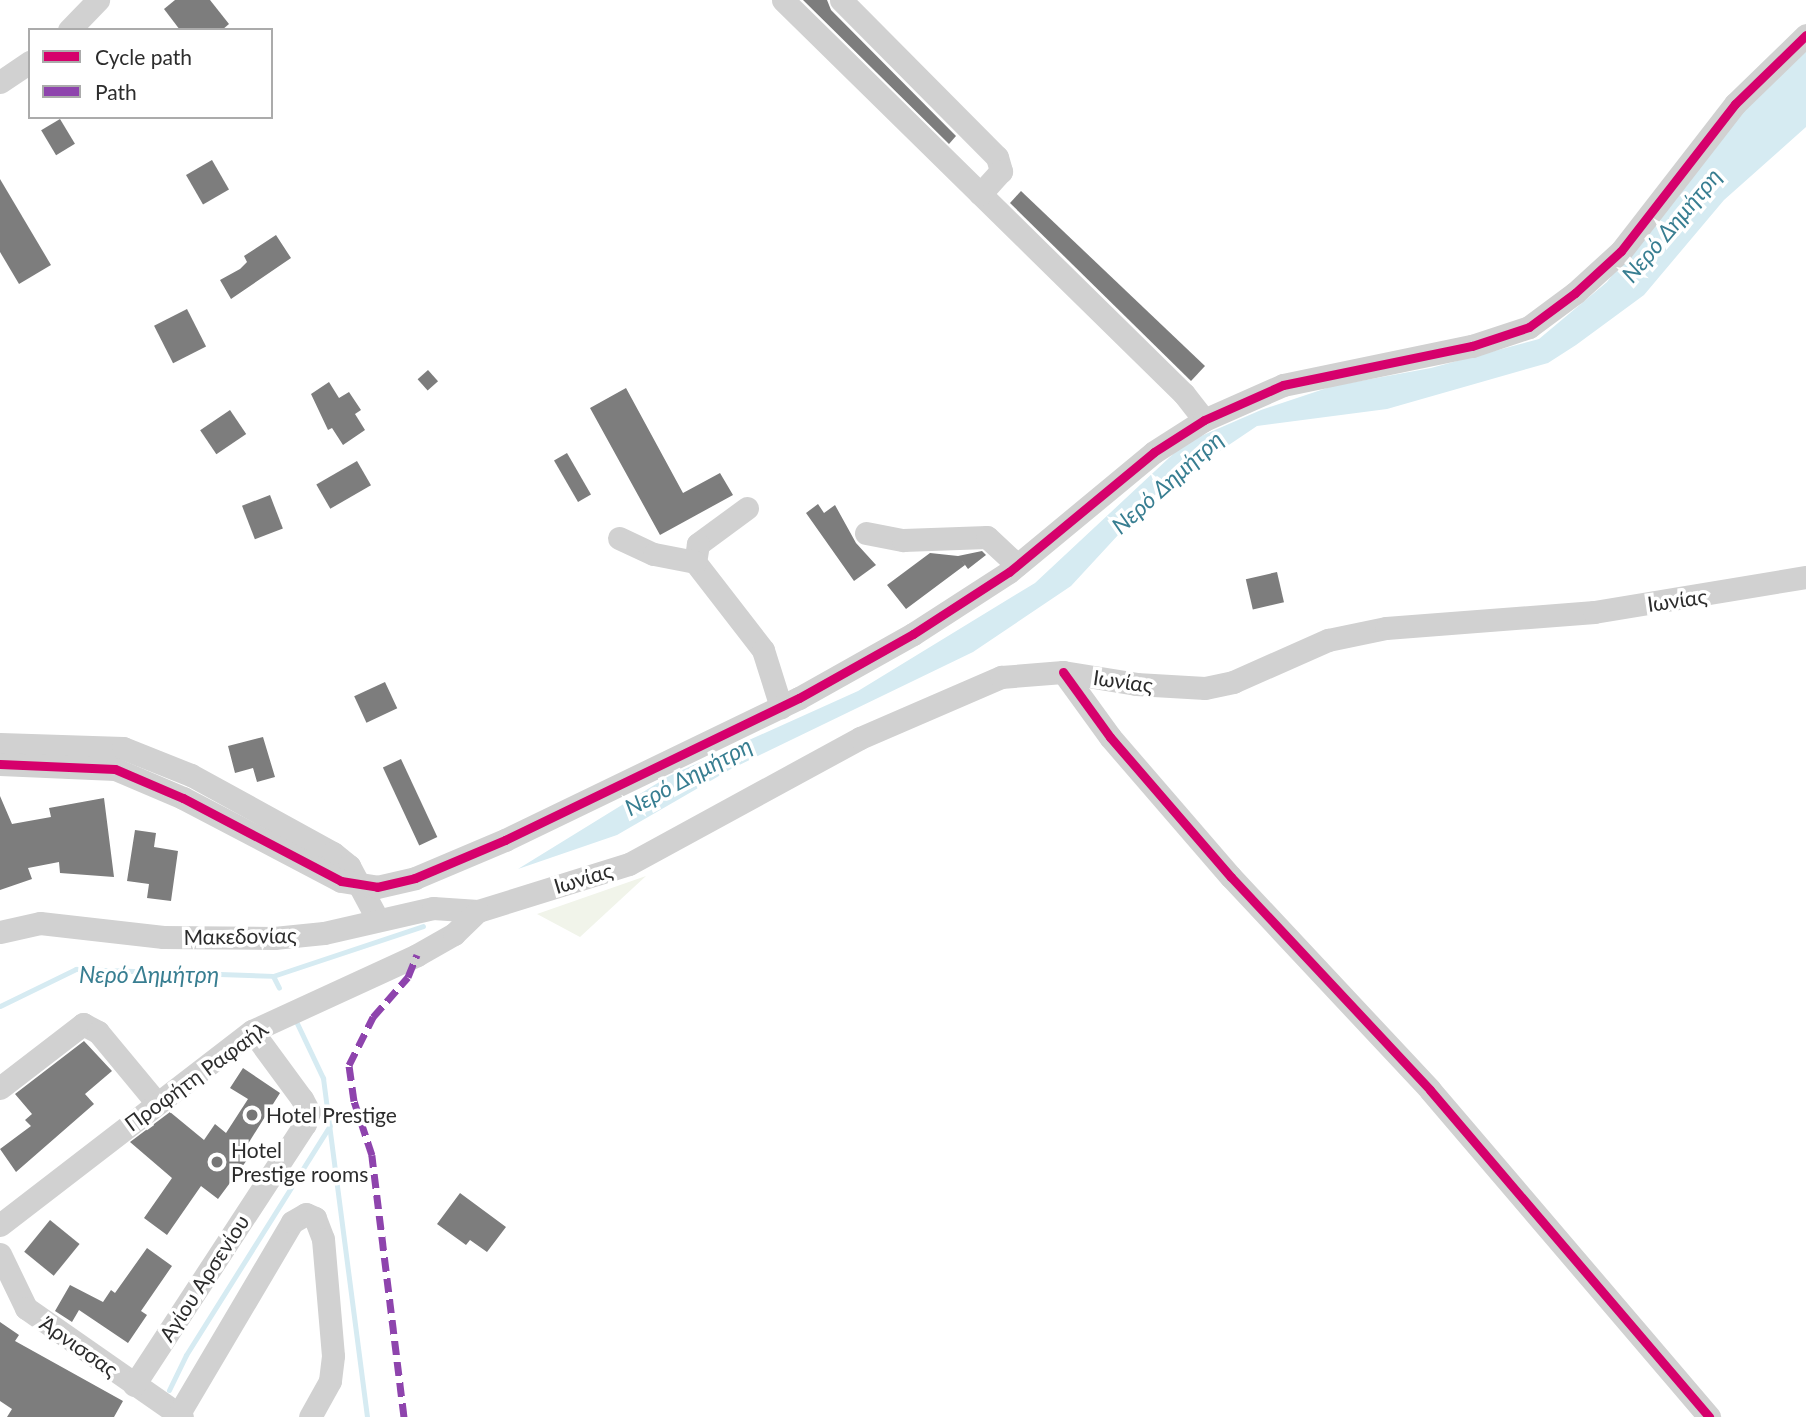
<!DOCTYPE html>
<html>
<head>
<meta charset="utf-8">
<style>
	body { margin:0 }
	#map { position:relative; width:1806px; height:1417px; overflow:hidden; background:#fff; font-family:Lato,sans-serif }
	div>[style] { position:absolute }
	.green>* { inset:0; background:#f1f4ea }
	.water>* { inset:0; background:#d6ebf2 }
	.stream>* { height:5px; margin:-2.5px; padding:0 2.5px; transform-origin:2.5px; border-radius:2.5px; background:#d6ebf2 }
	.building>* { inset:0; background:#7d7d7d; transform-origin:0 0 }
	.minor>* { height:23px; margin:-11.5px; padding:0 11.5px; transform-origin:11.5px; border-radius:11.5px; background:#d1d1d1 }
	.quiet>* { height:7px; margin-top:-3.5px; transform-origin:0; background:repeating-linear-gradient(90deg,#8e44ad 0 14px,transparent 0 21px) }
	.cycleway>* { height:9px; margin:-4.5px; padding:0 4.5px; transform-origin:4.5px; border-radius:4.5px; background:#d6006c }
	.dots>* { width:19px; height:19px; translate:-50% -50%; box-sizing:border-box; border:4px solid #fff; border-radius:50% }
	span { translate:-50% -50%; white-space:nowrap; text-align:center; line-height:1.15; -webkit-text-stroke:7px #fff; paint-order:stroke }
	.street-label { font-size:21px; color:#2c2c2c }
	.poi-label { font-size:21px; color:#2c2c2c }
	.left { translate:0 -50%; text-align:left }
	.water-label { font-size:23px; color:#387e91; font-style:italic }
	.legend { position:absolute; left:28px; top:28px; width:245px; height:91px; box-sizing:border-box; background:#fff; border:2px solid #ababab; margin:0; padding:9px 12px; list-style:none; font-size:21px; color:#2c2c2c }
	.legend li { display:flex; align-items:center; gap:14px; height:35px }
	.legend b { width:35px; border:2px solid #ababab }
</style>
</head>
<body>
<div id="map">
	<div class="green">
		<i style="clip-path:polygon(646px 876px,580px 937px,537px 914px)"></i>
	</div>
	<div class="water">
		<i style="clip-path:polygon(1806px 44px,1806px 127px,1724px 200px,1644px 295px,1576px 345px,1548px 363px,1387px 409px,1257px 426px,1156px 494px,1071px 586px,973px 652px,731px 769px,617px 835px,518px 869px,669px 776px,858px 691px,1035px 583px,1185px 443px,1261px 410px,1333px 386px,1431px 368px,1539px 339px,1607px 282px,1715px 140px)"></i>
	</div>
	<div class="stream">
		<i style="left:273px;top:976px;width:13px;rotate:63deg"></i>
		<i style="left:0;top:1006px;width:85px;rotate:-26deg"></i>
		<i style="left:76px;top:969px;width:197px;rotate:2deg"></i>
		<i style="left:273px;top:976px;width:158px;rotate:-18.4deg"></i>
		<i style="left:294px;top:1017px;width:68px;rotate:64.6deg"></i>
		<i style="left:323px;top:1078px;width:342px;rotate:82.6deg"></i>
		<i style="left:169px;top:1390px;width:39px;rotate:-64deg"></i>
		<i style="left:186px;top:1355px;width:271px;rotate:-57.9deg"></i>
	</div>
	<div class="building">
		<i style="clip-path:polygon(175px 0,210px 0,229px 24px,222px 30px,180px 30px,164px 9px)"></i>
		<i style="clip-path:polygon(803px 0,827px 0,831px 10px,956px 136px,949px 144px)"></i>
		<i style="left:60px;top:119px;width:29px;height:22px;rotate:59deg"></i>
		<i style="left:212px;top:160px;width:34px;height:30px;rotate:60deg"></i>
		<i style="clip-path:polygon(0 179px,51px 265px,19px 284px,0 252px)"></i>
		<i style="clip-path:polygon(1021px 191px,1205px 366px,1191px 381px,1010px 203px)"></i>
		<i style="clip-path:polygon(276px 235px,291px 258px,231px 299px,220px 280px,240px 269px,247px 262px,244px 256px)"></i>
		<i style="left:187px;top:309px;width:42px;height:37px;rotate:63deg"></i>
		<i style="left:428px;top:370px;width:15px;height:14px;rotate:48deg"></i>
		<i style="clip-path:polygon(329px 382px,339px 398px,349px 392px,361px 410px,355px 414px,365px 430px,343px 445px,332px 428px,328px 430px,311px 394px)"></i>
		<i style="clip-path:polygon(626px 388px,683px 493px,720px 473px,733px 495px,660px 535px,590px 408px)"></i>
		<i style="left:230px;top:410px;width:29px;height:36px;rotate:56deg"></i>
		<i style="left:567px;top:453px;width:48px;height:15px;rotate:60deg"></i>
		<i style="left:357px;top:461px;width:28px;height:47px;rotate:60deg"></i>
		<i style="left:270px;top:495px;width:36px;height:30px;rotate:69deg"></i>
		<i style="clip-path:polygon(818px 504px,824px 513px,835px 505px,856px 543px,876px 565px,854px 581px,806px 513px)"></i>
		<i style="clip-path:polygon(982px 551px,986px 555px,968px 569px,960px 558px,965px 565px,906px 609px,887px 585px,930px 553px,958px 556px)"></i>
		<i style="left:1277px;top:572px;width:31px;height:32px;rotate:77deg"></i>
		<i style="left:385px;top:682px;width:29px;height:34px;rotate:65deg"></i>
		<i style="clip-path:polygon(263px 737px,275px 777px,257px 782px,253px 768px,235px 773px,228px 746px)"></i>
		<i style="left:401px;top:759px;width:86px;height:20px;rotate:65deg"></i>
		<i style="clip-path:polygon(0 796px,12px 824px,51px 817px,49px 808px,104px 798px,114px 877px,60px 873px,59px 862px,28px 868px,32px 879px,0 890px)"></i>
		<i style="clip-path:polygon(135px 830px,156px 833px,154px 847px,178px 851px,171px 901px,147px 898px,149px 884px,127px 881px)"></i>
		<i style="clip-path:polygon(84px 1041px,112px 1071px,85px 1094px,94px 1104px,16px 1172px,0 1149px,31px 1126px,25px 1120px,32px 1114px,15px 1094px)"></i>
		<i style="clip-path:polygon(243px 1068px,280px 1093px,246px 1147px,253px 1152px,218px 1199px,201px 1186px,167px 1235px,144px 1218px,172px 1178px,130px 1142px,170px 1112px,204px 1140px,215px 1124px,226px 1133px,248px 1099px,230px 1088px)"></i>
		<i style="clip-path:polygon(460px 1193px,506px 1227px,487px 1252px,470px 1240px,466px 1245px,437px 1224px)"></i>
		<i style="left:50px;top:1220px;width:38px;height:41px;rotate:39deg"></i>
		<i style="clip-path:polygon(147px 1248px,172px 1266px,141px 1311px,147px 1315px,128px 1343px,79px 1310px,72px 1322px,55px 1311px,70px 1285px,103px 1302px,111px 1290px,115px 1293px)"></i>
		<i style="clip-path:polygon(0 1322px,19px 1335px,15px 1341px,123px 1401px,114px 1417px,7px 1417px,12px 1409px,0 1401px)"></i>
	</div>
	<div class="minor">
		<i style="left:783px;top:0;width:562px;rotate:44.5deg"></i>
		<i style="left:1184px;top:394px;width:33px;rotate:52deg"></i>
		<i style="left:841px;top:0;width:221px;rotate:45.2deg"></i>
		<i style="left:997px;top:157px;width:15px;rotate:74deg"></i>
		<i style="left:1001px;top:171px;width:31px;rotate:132deg"></i>
		<i style="left:69px;top:30px;width:42px;rotate:-46deg"></i>
		<i style="left:0;top:82px;width:36px;rotate:-34deg"></i>
		<i style="left:747px;top:508px;width:61px;rotate:143.7deg"></i>
		<i style="left:698px;top:544px;width:18px;rotate:99deg"></i>
		<i style="left:695px;top:562px;width:111px;rotate:52.3deg"></i>
		<i style="left:763px;top:650px;width:60px;rotate:72.5deg"></i>
		<i style="left:866px;top:533px;width:38px;rotate:11deg"></i>
		<i style="left:903px;top:540px;width:84px;rotate:-2deg"></i>
		<i style="left:987px;top:537px;width:41px;rotate:43deg"></i>
		<i style="left:619px;top:538px;width:38px;rotate:25deg"></i>
		<i style="left:654px;top:554px;width:42px;rotate:11deg"></i>
		<i style="left:1063px;top:672px;width:80px;rotate:54.1deg"></i>
		<i style="left:1110px;top:737px;width:185px;rotate:49.2deg"></i>
		<i style="left:1231px;top:877px;width:291px;rotate:46.9deg"></i>
		<i style="left:1430px;top:1090px;width:430px;rotate:49.5deg"></i>
		<i style="left:0;top:744px;width:123px;rotate:1.9deg"></i>
		<i style="left:123px;top:748px;width:73px;rotate:21.7deg"></i>
		<i style="left:191px;top:775px;width:162px;rotate:28.8deg"></i>
		<i style="left:333px;top:853px;width:21px;rotate:39deg"></i>
		<i style="left:349px;top:866px;width:61px;rotate:61.8deg"></i>
		<i style="left:0;top:764px;width:115px;rotate:2.5deg"></i>
		<i style="left:115px;top:769px;width:74px;rotate:23.1deg"></i>
		<i style="left:183px;top:798px;width:178px;rotate:27.7deg"></i>
		<i style="left:341px;top:881px;width:36px;rotate:9deg"></i>
		<i style="left:377px;top:887px;width:39px;rotate:-13deg"></i>
		<i style="left:415px;top:878px;width:98px;rotate:-22.9deg"></i>
		<i style="left:505px;top:840px;width:326px;rotate:-25.8deg"></i>
		<i style="left:799px;top:698px;width:131px;rotate:-29.3deg"></i>
		<i style="left:913px;top:634px;width:114px;rotate:-32.9deg"></i>
		<i style="left:1009px;top:572px;width:188px;rotate:-39.6deg"></i>
		<i style="left:1154px;top:452px;width:59px;rotate:-32.6deg"></i>
		<i style="left:1204px;top:420px;width:86px;rotate:-23.9deg"></i>
		<i style="left:1283px;top:385px;width:193px;rotate:-11.7deg"></i>
		<i style="left:1472px;top:346px;width:60px;rotate:-18.4deg"></i>
		<i style="left:1529px;top:327px;width:57px;rotate:-36.5deg"></i>
		<i style="left:1575px;top:293px;width:62px;rotate:-42.4deg"></i>
		<i style="left:1621px;top:251px;width:186px;rotate:-52.2deg"></i>
		<i style="left:1735px;top:104px;width:99px;rotate:-44.2deg"></i>
		<i style="left:478px;top:911px;width:158px;rotate:-17.3deg"></i>
		<i style="left:629px;top:864px;width:263px;rotate:-28.6deg"></i>
		<i style="left:860px;top:738px;width:154px;rotate:-23.4deg"></i>
		<i style="left:1001px;top:677px;width:62px;rotate:-4.6deg"></i>
		<i style="left:1063px;top:672px;width:74px;rotate:9.3deg"></i>
		<i style="left:1136px;top:684px;width:69px;rotate:3.3deg"></i>
		<i style="left:1205px;top:688px;width:29px;rotate:-12deg"></i>
		<i style="left:1233px;top:682px;width:104px;rotate:-23.9deg"></i>
		<i style="left:1328px;top:640px;width:59px;rotate:-11.7deg"></i>
		<i style="left:1386px;top:628px;width:209px;rotate:-4.4deg"></i>
		<i style="left:1594px;top:612px;width:215px;rotate:-9.4deg"></i>
		<i style="left:0;top:932px;width:41px;rotate:-12.7deg"></i>
		<i style="left:40px;top:923px;width:124px;rotate:6.5deg"></i>
		<i style="left:163px;top:937px;width:111px;rotate:0.5deg"></i>
		<i style="left:274px;top:938px;width:50px;rotate:-5.7deg"></i>
		<i style="left:324px;top:933px;width:112px;rotate:-12.9deg"></i>
		<i style="left:433px;top:908px;width:45px;rotate:3.8deg"></i>
		<i style="left:0;top:1088px;width:105px;rotate:-37.6deg"></i>
		<i style="left:83px;top:1024px;width:17px;rotate:28deg"></i>
		<i style="left:98px;top:1032px;width:92px;rotate:50.3deg"></i>
		<i style="left:0;top:1225px;width:318px;rotate:-37.6deg"></i>
		<i style="left:252px;top:1031px;width:182px;rotate:-24.7deg"></i>
		<i style="left:417px;top:955px;width:43px;rotate:-29.6deg"></i>
		<i style="left:454px;top:934px;width:33px;rotate:-44deg"></i>
		<i style="left:0;top:1254px;width:60px;rotate:64.3deg"></i>
		<i style="left:26px;top:1308px;width:190px;rotate:34.9deg"></i>
		<i style="left:134px;top:1385px;width:312px;rotate:-56.8deg"></i>
		<i style="left:305px;top:1124px;width:13px;rotate:-72deg"></i>
		<i style="left:309px;top:1112px;width:15px;rotate:-118deg"></i>
		<i style="left:302px;top:1099px;width:84px;rotate:-126.3deg"></i>
		<i style="left:178px;top:1415px;width:224px;rotate:-59.4deg"></i>
		<i style="left:292px;top:1222px;width:16px;rotate:-30deg"></i>
		<i style="left:306px;top:1214px;width:10px;rotate:24deg"></i>
		<i style="left:315px;top:1218px;width:22px;rotate:69deg"></i>
		<i style="left:323px;top:1239px;width:117px;rotate:85.1deg"></i>
		<i style="left:333px;top:1356px;width:25px;rotate:97deg"></i>
		<i style="left:330px;top:1381px;width:41px;rotate:119.1deg"></i>
	</div>
	<div class="quiet">
		<i style="left:404px;top:1417px;width:264px;rotate:-97deg"></i>
		<i style="left:372px;top:1155px;width:57px;rotate:-108.4deg"></i>
		<i style="left:354px;top:1101px;width:36px;rotate:-98deg"></i>
		<i style="left:349px;top:1065px;width:54px;rotate:-63.4deg"></i>
		<i style="left:373px;top:1017px;width:53px;rotate:-48.8deg"></i>
		<i style="left:408px;top:977px;width:24px;rotate:-68deg"></i>
	</div>
	<div class="cycleway">
		<i style="left:1063px;top:672px;width:80px;rotate:54.1deg"></i>
		<i style="left:1110px;top:737px;width:185px;rotate:49.2deg"></i>
		<i style="left:1231px;top:877px;width:291px;rotate:46.9deg"></i>
		<i style="left:1430px;top:1090px;width:430px;rotate:49.5deg"></i>
		<i style="left:0;top:764px;width:115px;rotate:2.5deg"></i>
		<i style="left:115px;top:769px;width:74px;rotate:23.1deg"></i>
		<i style="left:183px;top:798px;width:178px;rotate:27.7deg"></i>
		<i style="left:341px;top:881px;width:36px;rotate:9deg"></i>
		<i style="left:377px;top:887px;width:39px;rotate:-13deg"></i>
		<i style="left:415px;top:878px;width:98px;rotate:-22.9deg"></i>
		<i style="left:505px;top:840px;width:326px;rotate:-25.8deg"></i>
		<i style="left:799px;top:698px;width:131px;rotate:-29.3deg"></i>
		<i style="left:913px;top:634px;width:114px;rotate:-32.9deg"></i>
		<i style="left:1009px;top:572px;width:188px;rotate:-39.6deg"></i>
		<i style="left:1154px;top:452px;width:59px;rotate:-32.6deg"></i>
		<i style="left:1204px;top:420px;width:86px;rotate:-23.9deg"></i>
		<i style="left:1283px;top:385px;width:193px;rotate:-11.7deg"></i>
		<i style="left:1472px;top:346px;width:60px;rotate:-18.4deg"></i>
		<i style="left:1529px;top:327px;width:57px;rotate:-36.5deg"></i>
		<i style="left:1575px;top:293px;width:62px;rotate:-42.4deg"></i>
		<i style="left:1621px;top:251px;width:186px;rotate:-52.2deg"></i>
		<i style="left:1735px;top:104px;width:99px;rotate:-44.2deg"></i>
	</div>
	<div class="dots">
		<i style="left:252px;top:1115px;background:#767676"></i>
		<i style="left:217px;top:1162px;background:#767676"></i>
	</div>
	<div class="street-label">
		<span style="left:1677px;top:600px;rotate:-8deg">Ιωνίας</span>
		<span style="left:1123px;top:681px;rotate:8deg">Ιωνίας</span>
		<span style="left:583px;top:878px;rotate:-17deg">Ιωνίας</span>
		<span style="left:240px;top:936px;rotate:-1deg">Μακεδονίας</span>
		<span style="left:196px;top:1076px;rotate:-36deg">Προφήτη Ραφαήλ</span>
		<span style="left:204px;top:1278px;rotate:-57deg">Αγίου Αρσενίου</span>
		<span style="left:79px;top:1346px;rotate:35deg">Άρνισσας</span>
	</div>
	<div class="poi-label">
		<span class="left" style="left:266px;top:1115px">Hotel Prestige</span>
		<span class="left" style="left:231px;top:1162px">Hotel<br>Prestige rooms</span>
	</div>
	<div class="water-label">
		<span style="left:1671px;top:225px;rotate:-50deg">Νερό Δημήτρη</span>
		<span style="left:1167px;top:482px;rotate:-42deg">Νερό Δημήτρη</span>
		<span style="left:688px;top:776px;rotate:-28deg">Νερό Δημήτρη</span>
		<span style="left:149px;top:974px">Νερό Δημήτρη</span>
	</div>
	<ul class="legend">
	<li><b style="height:9px;background:#d6006c"></b>Cycle path</li>
	<li><b style="height:9px;background:#8e44ad"></b>Path</li>
	</ul>
</div>
</body>
</html>
